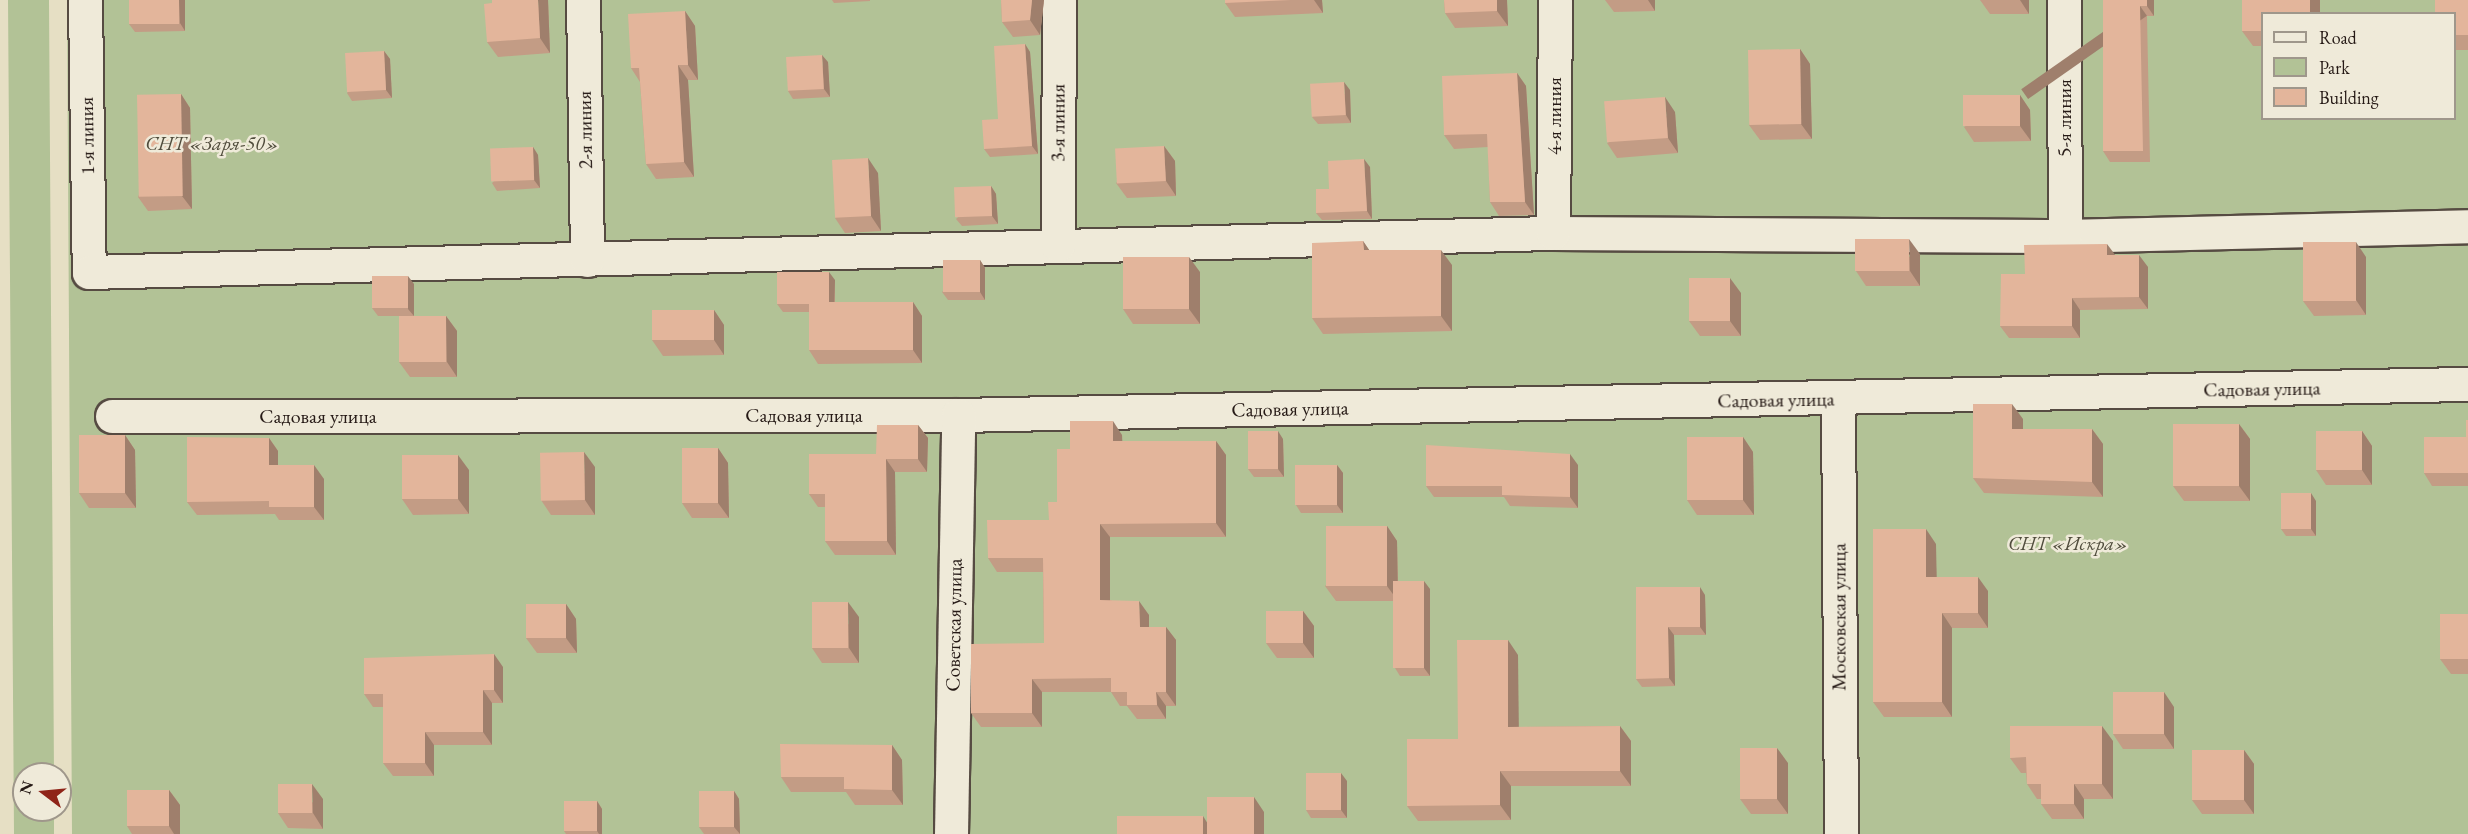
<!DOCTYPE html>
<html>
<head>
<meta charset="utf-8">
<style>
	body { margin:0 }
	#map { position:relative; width:2468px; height:834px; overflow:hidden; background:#e6dfc4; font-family:"EB Garamond",serif }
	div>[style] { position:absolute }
	.green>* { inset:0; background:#b2c296 }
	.roads { filter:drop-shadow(2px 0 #564b42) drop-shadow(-2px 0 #564b42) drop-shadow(0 2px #564b42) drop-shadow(0 -2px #564b42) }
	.minor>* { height:33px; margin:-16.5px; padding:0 16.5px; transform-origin:16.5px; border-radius:16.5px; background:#efead9 }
	.wall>* { inset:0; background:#c39c85 }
	.shaded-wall>* { inset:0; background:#9f7f6c; transform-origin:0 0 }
	.building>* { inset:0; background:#e3b59b; transform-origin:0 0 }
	span { translate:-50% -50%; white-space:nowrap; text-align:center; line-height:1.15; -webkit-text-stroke:5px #efead9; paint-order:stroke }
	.street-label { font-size:20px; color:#261a16 }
	.park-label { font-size:20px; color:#504c3c; font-style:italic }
	.legend { position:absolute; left:2261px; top:12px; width:195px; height:108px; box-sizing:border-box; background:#efead9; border:2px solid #9f978b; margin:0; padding:8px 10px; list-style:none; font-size:18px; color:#261a16 }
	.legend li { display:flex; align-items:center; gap:12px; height:30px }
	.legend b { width:30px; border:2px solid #9f978b }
	.north { position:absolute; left:12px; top:762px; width:60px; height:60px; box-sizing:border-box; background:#efead9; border:2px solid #9f978b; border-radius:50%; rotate:286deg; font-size:16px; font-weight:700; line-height:24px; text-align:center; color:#261a16 }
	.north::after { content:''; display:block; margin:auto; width:21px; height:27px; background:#8f2418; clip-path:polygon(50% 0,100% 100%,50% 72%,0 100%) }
</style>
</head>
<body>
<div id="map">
	<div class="green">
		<i style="clip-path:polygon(8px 0,49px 0,54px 774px,24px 774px,24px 810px,54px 810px,54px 834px,14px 834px)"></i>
		<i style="clip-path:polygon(evenodd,67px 0,2468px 0,2468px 834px,72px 834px,67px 0,2262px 14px,2454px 14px,2454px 118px,2262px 118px,2262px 14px)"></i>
	</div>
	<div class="roads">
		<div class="minor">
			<i style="left:85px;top:0;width:272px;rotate:89.2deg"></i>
			<i style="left:89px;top:272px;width:1465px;rotate:-1.53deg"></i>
			<i style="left:1553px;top:233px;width:512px;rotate:0.34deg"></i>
			<i style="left:2065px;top:236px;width:403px;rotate:-1.4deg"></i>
			<i style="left:583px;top:0;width:260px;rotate:89.1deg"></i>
			<i style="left:2064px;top:0;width:236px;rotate:89.8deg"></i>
			<i style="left:1553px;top:233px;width:233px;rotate:-89.5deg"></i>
			<i style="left:1058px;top:245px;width:245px;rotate:-89.8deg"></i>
			<i style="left:1838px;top:399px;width:435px;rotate:89.6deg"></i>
			<i style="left:112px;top:416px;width:846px;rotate:-0.07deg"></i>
			<i style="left:958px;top:415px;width:1510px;rotate:-1.18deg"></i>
			<i style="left:951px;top:834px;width:419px;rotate:-89deg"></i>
		</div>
	</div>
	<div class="wall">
		<i style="clip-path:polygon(185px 0,185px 31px,135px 32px,129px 24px)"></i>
		<i style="clip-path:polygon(548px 0,550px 53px,498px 57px,487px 42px)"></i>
		<i style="clip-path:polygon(832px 0,870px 0,870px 1px,834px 3px)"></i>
		<i style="clip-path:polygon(1001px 0,1044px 0,1040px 35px,1013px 37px,1002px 22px)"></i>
		<i style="clip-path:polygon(1225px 0,1322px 0,1323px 13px,1235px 17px,1225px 3px)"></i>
		<i style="clip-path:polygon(1444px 0,1507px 0,1508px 26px,1455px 28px,1445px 13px)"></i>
		<i style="clip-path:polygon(1605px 0,1655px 0,1655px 11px,1614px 12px)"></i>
		<i style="clip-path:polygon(1980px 0,2029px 0,2029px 14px,1990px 14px)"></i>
		<i style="clip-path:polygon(2103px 0,2154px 0,2154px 16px,2147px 16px,2150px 162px,2110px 162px,2103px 151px)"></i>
		<i style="clip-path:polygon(2242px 0,2320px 0,2320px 14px,2262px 14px,2262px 46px,2253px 46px,2242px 31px)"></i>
		<i style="clip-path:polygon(2468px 0,2468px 50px,2454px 50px,2454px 14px)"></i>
		<i style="clip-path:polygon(685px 11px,695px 26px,698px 80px,688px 80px,694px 177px,656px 179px,646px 164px,640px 82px,631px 68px)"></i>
		<i style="clip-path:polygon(1025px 44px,1030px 52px,1038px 154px,990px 157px,984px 149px,998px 119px)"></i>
		<i style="clip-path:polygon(1800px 49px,1810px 64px,1812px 139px,1760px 140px,1749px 125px)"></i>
		<i style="clip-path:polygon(384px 51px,390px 59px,392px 98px,352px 101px,347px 93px)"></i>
		<i style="clip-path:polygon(828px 62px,830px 97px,793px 99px,788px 91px)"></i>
		<i style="clip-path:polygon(1517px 73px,1526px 86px,1534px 215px,1499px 216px,1490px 202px,1488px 147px,1454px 149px,1444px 135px)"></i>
		<i style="clip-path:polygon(1350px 90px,1351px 123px,1318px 124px,1312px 117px)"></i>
		<i style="clip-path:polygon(181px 94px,190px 108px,192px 209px,148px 211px,138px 197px)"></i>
		<i style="clip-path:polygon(2020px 95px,2030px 110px,2031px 141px,1974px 142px,1964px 127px)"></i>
		<i style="clip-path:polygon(1675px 112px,1678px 153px,1617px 158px,1607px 143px)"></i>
		<i style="clip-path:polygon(1164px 146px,1175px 161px,1176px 196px,1127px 198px,1116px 183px)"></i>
		<i style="clip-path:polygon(533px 147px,538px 155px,540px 188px,497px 191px,492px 183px)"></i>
		<i style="clip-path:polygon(1370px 167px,1372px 219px,1322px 220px,1316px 213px,1329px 189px)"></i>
		<i style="clip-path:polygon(878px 173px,881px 231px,845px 233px,835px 218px)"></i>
		<i style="clip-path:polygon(991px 186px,996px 194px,998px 224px,962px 226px,956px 219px)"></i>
		<i style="clip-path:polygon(1363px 241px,1369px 250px,1452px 265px,1452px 331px,1323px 334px,1312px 318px)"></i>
		<i style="clip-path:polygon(1920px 254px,1920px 286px,1866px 286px,1856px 271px)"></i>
		<i style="clip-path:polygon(2115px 255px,2148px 267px,2148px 309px,2080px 310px,2080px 338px,2009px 338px,2000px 326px,2025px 274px)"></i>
		<i style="clip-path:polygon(2366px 257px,2366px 315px,2314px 316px,2303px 301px)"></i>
		<i style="clip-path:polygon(980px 260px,985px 268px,985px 300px,948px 300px,942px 292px)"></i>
		<i style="clip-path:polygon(1200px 272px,1200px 324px,1133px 324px,1123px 309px)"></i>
		<i style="clip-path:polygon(835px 280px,835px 303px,913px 302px,922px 316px,922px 363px,818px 364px,809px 350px,809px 312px,783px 312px,777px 304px)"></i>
		<i style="clip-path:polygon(414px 284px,414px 316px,378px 316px,372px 308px)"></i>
		<i style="clip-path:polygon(1741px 293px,1741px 336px,1700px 336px,1689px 321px)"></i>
		<i style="clip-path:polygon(714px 310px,724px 325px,724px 355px,663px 356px,652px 340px)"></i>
		<i style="clip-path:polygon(446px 316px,457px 331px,457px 377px,410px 377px,399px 362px)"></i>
		<i style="clip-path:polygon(2023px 419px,2023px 429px,2092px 429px,2103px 444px,2103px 497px,1984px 493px,1973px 478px)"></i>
		<i style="clip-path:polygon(2468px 420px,2468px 486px,2432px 486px,2424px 473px,2466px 437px)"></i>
		<i style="clip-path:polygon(2239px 424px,2250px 439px,2250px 501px,2184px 501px,2173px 486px)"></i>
		<i style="clip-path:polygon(918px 425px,928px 438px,927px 472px,895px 472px,896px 555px,835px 555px,825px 541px,825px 507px,818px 507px,809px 494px,876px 454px)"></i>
		<i style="clip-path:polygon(2362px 431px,2372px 446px,2372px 485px,2326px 485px,2316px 470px)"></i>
		<i style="clip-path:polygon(125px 435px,135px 450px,136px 508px,89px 508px,79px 493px)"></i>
		<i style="clip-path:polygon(1122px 435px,1122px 441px,1216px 441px,1226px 455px,1226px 537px,1110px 537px,1110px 600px,1149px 615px,1149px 627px,1166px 627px,1176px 640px,1176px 706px,1166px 706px,1166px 719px,1137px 719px,1127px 706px,1120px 706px,1111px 692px,1042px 692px,1042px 727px,981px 727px,971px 713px,1044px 643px,1043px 572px,997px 572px,988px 558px,1049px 520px,1057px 502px,1070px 449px)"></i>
		<i style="clip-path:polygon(1743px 437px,1753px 452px,1754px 515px,1697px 515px,1687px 500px)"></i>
		<i style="clip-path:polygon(269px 438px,278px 451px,278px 465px,324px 479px,324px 520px,279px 520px,275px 514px,197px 515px,187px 502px)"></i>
		<i style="clip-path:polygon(1283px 439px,1284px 477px,1254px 477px,1248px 469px)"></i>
		<i style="clip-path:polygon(718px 448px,728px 463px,729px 518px,692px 518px,682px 503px)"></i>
		<i style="clip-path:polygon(1337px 465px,1343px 473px,1343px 513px,1301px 513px,1296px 505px)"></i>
		<i style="clip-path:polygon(1578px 465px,1578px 508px,1510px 506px,1504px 497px,1434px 497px,1426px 486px)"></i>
		<i style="clip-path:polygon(595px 467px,595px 515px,551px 515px,541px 500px)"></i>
		<i style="clip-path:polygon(469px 470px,469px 514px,413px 515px,402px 499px)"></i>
		<i style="clip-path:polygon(2316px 501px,2316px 536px,2286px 536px,2281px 529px)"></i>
		<i style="clip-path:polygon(1387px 526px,1397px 541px,1398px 581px,1430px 589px,1430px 676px,1400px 676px,1395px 668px,1393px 601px,1336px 601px,1325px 586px)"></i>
		<i style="clip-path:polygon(1936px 544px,1936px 577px,1988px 591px,1988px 628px,1952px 628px,1952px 717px,1884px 717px,1873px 702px)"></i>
		<i style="clip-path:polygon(1636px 587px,1705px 595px,1706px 635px,1674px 635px,1675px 686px,1642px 687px,1636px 679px)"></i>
		<i style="clip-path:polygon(566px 604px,576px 619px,577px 653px,537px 653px,526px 638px)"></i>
		<i style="clip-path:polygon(1303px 611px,1314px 626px,1314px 658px,1277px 658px,1266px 643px)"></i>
		<i style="clip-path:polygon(2468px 614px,2468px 674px,2451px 674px,2440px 659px)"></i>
		<i style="clip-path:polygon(859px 617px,859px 663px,822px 663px,812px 648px)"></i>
		<i style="clip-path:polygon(1518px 655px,1518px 727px,1620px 726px,1631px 741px,1631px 786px,1511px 786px,1511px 820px,1418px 821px,1407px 806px,1458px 739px)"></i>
		<i style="clip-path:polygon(503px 667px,503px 703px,492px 703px,492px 745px,434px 745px,434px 776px,393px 776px,383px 763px,383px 707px,373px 707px,364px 694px)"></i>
		<i style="clip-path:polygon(2174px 707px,2174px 749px,2123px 749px,2113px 734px)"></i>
		<i style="clip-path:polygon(2113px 741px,2113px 799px,2084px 799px,2084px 819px,2052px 819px,2041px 804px,2041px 799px,2037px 799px,2027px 784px,2026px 773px,2021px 773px,2010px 758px)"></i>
		<i style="clip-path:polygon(892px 745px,902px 760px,903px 805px,855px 805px,846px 792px,791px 792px,781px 777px)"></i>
		<i style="clip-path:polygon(2244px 750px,2254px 764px,2254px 814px,2202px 814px,2192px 800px)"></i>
		<i style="clip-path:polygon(1788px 763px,1788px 814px,1751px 814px,1740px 799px)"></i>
		<i style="clip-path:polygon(1347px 781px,1347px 818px,1311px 818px,1306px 810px)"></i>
		<i style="clip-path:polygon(169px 790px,180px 805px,180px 834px,132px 834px,127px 826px)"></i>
		<i style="clip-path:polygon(734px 791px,739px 799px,740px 834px,704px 834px,699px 827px)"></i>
		<i style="clip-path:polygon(323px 799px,323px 829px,288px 828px,278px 813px)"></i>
		<i style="clip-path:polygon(597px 801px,602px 809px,602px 834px,566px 834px,564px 831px)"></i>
	</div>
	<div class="shaded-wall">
		<i style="clip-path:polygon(179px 0,185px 0,185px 31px,180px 23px)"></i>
		<i style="clip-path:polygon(538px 0,548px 0,550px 53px,540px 38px)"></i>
		<i style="clip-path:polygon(1032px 0,1044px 0,1040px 35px,1030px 20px)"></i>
		<i style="clip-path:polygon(1314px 0,1322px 0,1323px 13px)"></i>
		<i style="clip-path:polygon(1497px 0,1507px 0,1508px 26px,1497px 11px)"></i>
		<i style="clip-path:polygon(1648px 0,1655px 0,1655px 11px)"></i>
		<i style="clip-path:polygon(2020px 0,2029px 0,2029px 14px)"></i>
		<i style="clip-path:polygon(2147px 0,2154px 0,2154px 16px,2147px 6px)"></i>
		<i style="left:2310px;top:0;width:10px;height:14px"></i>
		<i style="left:2140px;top:6px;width:12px;height:145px;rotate:55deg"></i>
		<i style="clip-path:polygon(685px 11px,695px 26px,698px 80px,688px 65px)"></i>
		<i style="clip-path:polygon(1025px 44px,1030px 52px,1038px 154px,1032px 146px)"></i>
		<i style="clip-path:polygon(1800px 49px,1810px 64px,1812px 139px,1801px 124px)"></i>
		<i style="clip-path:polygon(384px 51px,390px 59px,392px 98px,386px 90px)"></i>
		<i style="clip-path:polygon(822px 55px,828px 62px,830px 97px,824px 89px)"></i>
		<i style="clip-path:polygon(678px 65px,688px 80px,694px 177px,684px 162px)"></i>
		<i style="clip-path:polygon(1517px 73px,1526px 86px,1534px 215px,1525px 202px)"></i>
		<i style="clip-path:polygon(1344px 82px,1350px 90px,1351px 123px,1346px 115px)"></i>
		<i style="clip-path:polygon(181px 94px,190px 108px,192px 209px,182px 196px)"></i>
		<i style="clip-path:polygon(2020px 95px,2030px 110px,2031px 141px,2020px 126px)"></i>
		<i style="clip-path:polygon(1665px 97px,1675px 112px,1678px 153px,1668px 138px)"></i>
		<i style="clip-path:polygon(1164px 146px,1175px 161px,1176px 196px,1166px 181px)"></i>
		<i style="clip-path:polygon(533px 147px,538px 155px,540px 188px,534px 180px)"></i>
		<i style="clip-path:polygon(868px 158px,878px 173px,881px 231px,871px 216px)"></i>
		<i style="clip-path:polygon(1364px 159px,1370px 167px,1372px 219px,1367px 211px)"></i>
		<i style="clip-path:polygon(991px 186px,996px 194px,998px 224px,992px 216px)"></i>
		<i style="clip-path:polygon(1909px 239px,1920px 254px,1920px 286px,1910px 271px)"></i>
		<i style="clip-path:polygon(1363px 241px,1374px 257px,1364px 250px)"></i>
		<i style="clip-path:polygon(2356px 242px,2366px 257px,2366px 315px,2356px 300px)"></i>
		<i style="clip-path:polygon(2107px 244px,2116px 256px,2107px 255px)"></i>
		<i style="clip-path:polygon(1441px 250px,1452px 265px,1452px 331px,1441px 316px)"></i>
		<i style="clip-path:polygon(2139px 255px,2148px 267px,2148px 309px,2139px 297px)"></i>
		<i style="clip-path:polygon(1189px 257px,1200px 272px,1200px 324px,1189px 309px)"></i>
		<i style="clip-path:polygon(980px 260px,985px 268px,985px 300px,980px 292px)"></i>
		<i style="clip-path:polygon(829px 272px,835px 280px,834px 312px,829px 304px)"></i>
		<i style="clip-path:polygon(408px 276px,414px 284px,414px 316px,408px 309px)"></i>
		<i style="clip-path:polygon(1730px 278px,1741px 293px,1741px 336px,1730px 321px)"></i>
		<i style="clip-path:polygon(2072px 298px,2080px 310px,2080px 338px,2072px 326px)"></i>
		<i style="clip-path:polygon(913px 302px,922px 316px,922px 363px,913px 350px)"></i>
		<i style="clip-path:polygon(714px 310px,724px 325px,724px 355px,714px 340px)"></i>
		<i style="clip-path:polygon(446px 316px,457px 331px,457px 377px,447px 362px)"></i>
		<i style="clip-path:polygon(2012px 404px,2023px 419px,2023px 444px,2012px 429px)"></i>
		<i style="clip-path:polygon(1113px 421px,1122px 435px,1123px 455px,1113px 441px)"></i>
		<i style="clip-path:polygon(2239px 424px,2250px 439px,2250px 501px,2239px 486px)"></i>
		<i style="clip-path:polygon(918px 425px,928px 438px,927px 472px,918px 459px)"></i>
		<i style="clip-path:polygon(2092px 429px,2103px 444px,2103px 497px,2092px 482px)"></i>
		<i style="clip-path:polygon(1278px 431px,1283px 439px,1284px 477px,1278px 469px)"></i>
		<i style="clip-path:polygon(2362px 431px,2372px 446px,2372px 485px,2362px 470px)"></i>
		<i style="clip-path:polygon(125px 435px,135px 450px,136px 508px,125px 493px)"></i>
		<i style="clip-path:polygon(1743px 437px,1753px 452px,1754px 515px,1743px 500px)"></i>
		<i style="clip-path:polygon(269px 438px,278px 451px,278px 479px,269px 465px)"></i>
		<i style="clip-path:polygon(1216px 441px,1226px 455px,1226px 537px,1216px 523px)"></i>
		<i style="clip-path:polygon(718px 448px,728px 463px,729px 518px,718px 503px)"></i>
		<i style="clip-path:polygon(584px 452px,595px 467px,595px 515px,585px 500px)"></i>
		<i style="clip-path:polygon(1570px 454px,1578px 465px,1578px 508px,1570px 497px)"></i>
		<i style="clip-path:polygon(458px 455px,469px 470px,469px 514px,458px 499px)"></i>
		<i style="clip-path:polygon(886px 459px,895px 472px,896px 555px,887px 541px)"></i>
		<i style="clip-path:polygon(314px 465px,324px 479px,324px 520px,314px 507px)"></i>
		<i style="clip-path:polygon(1337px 465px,1343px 473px,1343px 513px,1337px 505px)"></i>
		<i style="clip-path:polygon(2311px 493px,2316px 501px,2316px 536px,2311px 529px)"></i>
		<i style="clip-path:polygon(1100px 524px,1110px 537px,1110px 614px,1100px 600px)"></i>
		<i style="clip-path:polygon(1387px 526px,1397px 541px,1398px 601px,1387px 586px)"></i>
		<i style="clip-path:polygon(1926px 529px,1936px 544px,1937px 591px,1926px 577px)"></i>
		<i style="clip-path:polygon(1978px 577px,1988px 591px,1988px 628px,1978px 613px)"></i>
		<i style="clip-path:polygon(1424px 581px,1430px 589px,1430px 676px,1424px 668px)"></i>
		<i style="clip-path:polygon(1700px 587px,1705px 595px,1706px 635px,1700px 627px)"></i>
		<i style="clip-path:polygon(1139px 601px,1149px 615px,1149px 640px,1140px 627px)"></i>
		<i style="clip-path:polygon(848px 602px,859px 617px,859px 663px,849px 648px)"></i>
		<i style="clip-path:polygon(566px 604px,576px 619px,577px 653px,566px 638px)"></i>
		<i style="clip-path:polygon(1303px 611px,1314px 626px,1314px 658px,1303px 643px)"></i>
		<i style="clip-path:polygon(1942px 613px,1952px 628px,1952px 717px,1942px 702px)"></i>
		<i style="clip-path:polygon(1166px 627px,1176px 640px,1176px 706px,1166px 692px)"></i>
		<i style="clip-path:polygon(1668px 627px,1674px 635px,1675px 686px,1669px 678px)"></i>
		<i style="clip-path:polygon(1508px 640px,1518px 655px,1519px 742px,1508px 727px)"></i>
		<i style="clip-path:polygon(494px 654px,503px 667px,503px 703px,494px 690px)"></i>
		<i style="clip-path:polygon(1032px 679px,1042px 692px,1042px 727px,1032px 713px)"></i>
		<i style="clip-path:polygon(483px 690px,492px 703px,492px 745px,483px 732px)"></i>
		<i style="clip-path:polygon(1156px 692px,1166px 706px,1166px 719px,1157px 705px)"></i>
		<i style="clip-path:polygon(2164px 692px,2174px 707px,2174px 749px,2164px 734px)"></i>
		<i style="clip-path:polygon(1620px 726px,1631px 741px,1631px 786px,1620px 771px)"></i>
		<i style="clip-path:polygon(2102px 726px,2113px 741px,2113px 799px,2102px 784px)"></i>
		<i style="clip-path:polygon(425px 732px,434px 745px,434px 776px,425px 763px)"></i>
		<i style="clip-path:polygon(892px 745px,902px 760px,903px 805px,892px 790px)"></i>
		<i style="clip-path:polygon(1777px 748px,1788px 763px,1788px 814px,1777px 799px)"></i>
		<i style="clip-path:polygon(2244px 750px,2254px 764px,2254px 814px,2244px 800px)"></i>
		<i style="clip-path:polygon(1500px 771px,1511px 786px,1511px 820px,1500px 805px)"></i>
		<i style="clip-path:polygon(1341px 773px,1347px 781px,1347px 818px,1341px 810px)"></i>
		<i style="clip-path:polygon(312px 784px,323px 799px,323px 829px,313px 813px)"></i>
		<i style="clip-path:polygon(2074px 784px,2084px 799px,2084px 819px,2074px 804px)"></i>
		<i style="clip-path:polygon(169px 790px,180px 805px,180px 834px,174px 834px,169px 826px)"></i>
		<i style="clip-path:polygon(734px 791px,739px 799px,740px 834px,734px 827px)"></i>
		<i style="clip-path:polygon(1254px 797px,1264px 812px,1264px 834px,1254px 834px)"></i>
		<i style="clip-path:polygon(597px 801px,602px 809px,602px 834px,599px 834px,597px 831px)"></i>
		<i style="clip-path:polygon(1203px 816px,1208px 824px,1208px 834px,1203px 834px)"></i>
	</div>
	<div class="building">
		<i style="left:129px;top:0;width:50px;height:24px"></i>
		<i style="clip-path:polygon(492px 0,538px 0,540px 38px,487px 42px,484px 4px,492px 3px)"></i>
		<i style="clip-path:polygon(1001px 0,1032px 0,1030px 20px,1002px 22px)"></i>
		<i style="clip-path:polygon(1225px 0,1291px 0,1225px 3px)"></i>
		<i style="clip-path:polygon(1444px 0,1497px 0,1497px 11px,1445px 13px)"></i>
		<i style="clip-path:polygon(2103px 0,2147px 0,2147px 6px,2140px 6px,2143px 151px,2103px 151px)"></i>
		<i style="clip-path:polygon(2242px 0,2310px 0,2310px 14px,2262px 14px,2262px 31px,2242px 31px)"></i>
		<i style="clip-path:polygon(2435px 0,2468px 0,2468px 35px,2454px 35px,2454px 14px,2435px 14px)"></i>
		<i style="clip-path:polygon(685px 11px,688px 65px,678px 65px,684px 162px,646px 164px,639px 68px,631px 68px,628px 14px)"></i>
		<i style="clip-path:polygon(1025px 44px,1032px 146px,984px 149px,982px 120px,998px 119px,994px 46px)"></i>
		<i style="left:1800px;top:49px;width:75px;height:52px;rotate:89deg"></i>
		<i style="left:384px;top:51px;width:39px;height:39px;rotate:87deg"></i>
		<i style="left:822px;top:55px;width:34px;height:36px;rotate:87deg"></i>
		<i style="clip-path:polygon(1517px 73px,1525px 202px,1490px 202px,1487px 134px,1444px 135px,1442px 76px)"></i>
		<i style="left:1344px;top:82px;width:33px;height:34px;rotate:87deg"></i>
		<i style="left:181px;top:94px;width:102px;height:44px;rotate:89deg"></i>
		<i style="left:2020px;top:95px;width:31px;height:57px;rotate:90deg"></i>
		<i style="left:1665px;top:97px;width:41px;height:61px;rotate:86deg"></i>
		<i style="left:1164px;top:146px;width:35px;height:49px;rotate:87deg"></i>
		<i style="left:533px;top:147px;width:33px;height:43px;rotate:88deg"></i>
		<i style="left:868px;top:158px;width:58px;height:36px;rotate:87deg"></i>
		<i style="clip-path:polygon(1364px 159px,1367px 211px,1316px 213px,1316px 189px,1329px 189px,1328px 161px)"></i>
		<i style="left:991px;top:186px;width:30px;height:37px;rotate:88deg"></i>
		<i style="left:1855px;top:239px;width:54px;height:32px"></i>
		<i style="clip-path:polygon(1363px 241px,1364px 250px,1441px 250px,1441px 316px,1312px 318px,1312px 243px)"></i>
		<i style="left:2303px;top:242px;width:53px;height:59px"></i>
		<i style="clip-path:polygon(2107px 244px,2107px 255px,2139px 255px,2139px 297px,2072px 298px,2072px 326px,2000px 326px,2001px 274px,2025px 274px,2024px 245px)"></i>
		<i style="left:1123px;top:257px;width:66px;height:52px"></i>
		<i style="left:943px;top:260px;width:37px;height:32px"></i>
		<i style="clip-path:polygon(777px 272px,829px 272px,829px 303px,809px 303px,809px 304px,777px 304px)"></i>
		<i style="left:372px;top:276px;width:36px;height:32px"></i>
		<i style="left:1689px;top:278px;width:41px;height:43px"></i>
		<i style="left:913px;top:302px;width:48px;height:104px;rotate:90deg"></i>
		<i style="left:652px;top:310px;width:62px;height:30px"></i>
		<i style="left:399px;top:316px;width:47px;height:46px"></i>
		<i style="clip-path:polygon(1973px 404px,2012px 404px,2012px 429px,2092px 429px,2092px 482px,1973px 478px)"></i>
		<i style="clip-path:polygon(2466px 420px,2468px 420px,2468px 473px,2424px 473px,2424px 437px,2466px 437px)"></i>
		<i style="clip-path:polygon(1070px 421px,1113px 421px,1113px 441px,1216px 441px,1216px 523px,1100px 524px,1100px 600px,1139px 601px,1140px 627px,1166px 627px,1166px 692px,1156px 692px,1157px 705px,1127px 705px,1127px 692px,1111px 692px,1111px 678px,1032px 679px,1032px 713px,971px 713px,971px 644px,1044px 643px,1043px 558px,988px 558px,987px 520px,1049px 520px,1048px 502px,1057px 502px,1057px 449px,1070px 449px)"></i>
		<i style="left:2173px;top:424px;width:66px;height:62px"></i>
		<i style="clip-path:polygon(877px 425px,918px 425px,918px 459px,886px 459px,887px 541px,825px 541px,825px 494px,809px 494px,809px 454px,876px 454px)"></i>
		<i style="left:1248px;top:431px;width:30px;height:38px"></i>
		<i style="left:2316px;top:431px;width:46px;height:39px"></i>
		<i style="left:125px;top:435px;width:58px;height:46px;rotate:90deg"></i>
		<i style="clip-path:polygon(187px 437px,269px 438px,269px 465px,314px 465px,314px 507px,269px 507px,269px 501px,187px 502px)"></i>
		<i style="left:1687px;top:437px;width:56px;height:63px"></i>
		<i style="clip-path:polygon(1426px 445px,1570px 454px,1570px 497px,1502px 495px,1502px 486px,1426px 486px)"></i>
		<i style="left:682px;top:448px;width:36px;height:55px"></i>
		<i style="left:584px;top:452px;width:48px;height:44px;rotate:89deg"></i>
		<i style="left:402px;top:455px;width:56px;height:44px"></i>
		<i style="left:1295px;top:465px;width:42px;height:40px"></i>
		<i style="left:2281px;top:493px;width:30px;height:36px"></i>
		<i style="left:1326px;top:526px;width:61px;height:60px"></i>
		<i style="clip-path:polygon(1873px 529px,1926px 529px,1926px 577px,1978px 577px,1978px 613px,1942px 613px,1942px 702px,1873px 702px)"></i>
		<i style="left:1393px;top:581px;width:31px;height:87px"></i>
		<i style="clip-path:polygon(1636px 587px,1700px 587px,1700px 627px,1668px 627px,1669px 678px,1636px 679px)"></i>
		<i style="left:812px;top:602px;width:36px;height:46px"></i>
		<i style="left:526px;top:604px;width:40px;height:34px"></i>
		<i style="left:1266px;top:611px;width:37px;height:32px"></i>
		<i style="left:2468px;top:614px;width:45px;height:28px;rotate:90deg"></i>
		<i style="clip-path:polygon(1457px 640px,1508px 640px,1508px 727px,1620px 726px,1620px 771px,1500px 771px,1500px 805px,1407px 806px,1407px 739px,1458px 739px)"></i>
		<i style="clip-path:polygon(494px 654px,494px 690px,483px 690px,483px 732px,425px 732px,425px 763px,383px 763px,383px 694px,364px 694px,364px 658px)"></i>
		<i style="left:2113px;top:692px;width:51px;height:42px"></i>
		<i style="clip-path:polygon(2010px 726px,2102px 726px,2102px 784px,2074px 784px,2074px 804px,2041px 804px,2041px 784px,2027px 784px,2026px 757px,2010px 758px)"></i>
		<i style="clip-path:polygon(780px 744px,892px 745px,892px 790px,844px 789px,844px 777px,781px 777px)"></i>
		<i style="left:1740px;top:748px;width:37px;height:51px"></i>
		<i style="left:2192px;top:750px;width:52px;height:50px"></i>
		<i style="left:1306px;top:773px;width:35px;height:37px"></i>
		<i style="left:278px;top:784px;width:34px;height:29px"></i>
		<i style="left:127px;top:790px;width:42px;height:36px"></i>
		<i style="left:699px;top:791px;width:35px;height:36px"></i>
		<i style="left:1207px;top:797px;width:47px;height:37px"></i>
		<i style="left:564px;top:801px;width:33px;height:30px"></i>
		<i style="left:1203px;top:816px;width:18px;height:86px;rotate:90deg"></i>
	</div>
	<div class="street-label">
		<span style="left:1554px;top:116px;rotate:-90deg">4-я линия</span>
		<span style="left:2064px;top:118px;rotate:-90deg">5-я линия</span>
		<span style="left:1058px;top:123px;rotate:-90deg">3-я линия</span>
		<span style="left:585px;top:130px;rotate:-91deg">2-я линия</span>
		<span style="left:87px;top:136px;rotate:-91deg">1-я линия</span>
		<span style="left:2262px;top:389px;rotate:-1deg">Садовая улица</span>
		<span style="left:1776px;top:400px;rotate:-1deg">Садовая улица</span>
		<span style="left:1290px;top:409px;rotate:-1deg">Садовая улица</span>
		<span style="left:804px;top:415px">Садовая улица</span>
		<span style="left:318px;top:416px">Садовая улица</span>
		<span style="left:1839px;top:617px;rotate:-90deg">Московская улица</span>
		<span style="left:954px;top:625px;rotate:-89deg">Советская улица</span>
	</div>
	<div class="park-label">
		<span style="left:212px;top:143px">СНТ «Заря-50»</span>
		<span style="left:2068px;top:543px">СНТ «Искра»</span>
	</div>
	<ul class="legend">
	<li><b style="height:8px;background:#efead9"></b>Road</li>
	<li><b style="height:16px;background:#b2c296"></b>Park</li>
	<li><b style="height:16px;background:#e3b59b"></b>Building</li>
	</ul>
	<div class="north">N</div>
</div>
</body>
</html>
